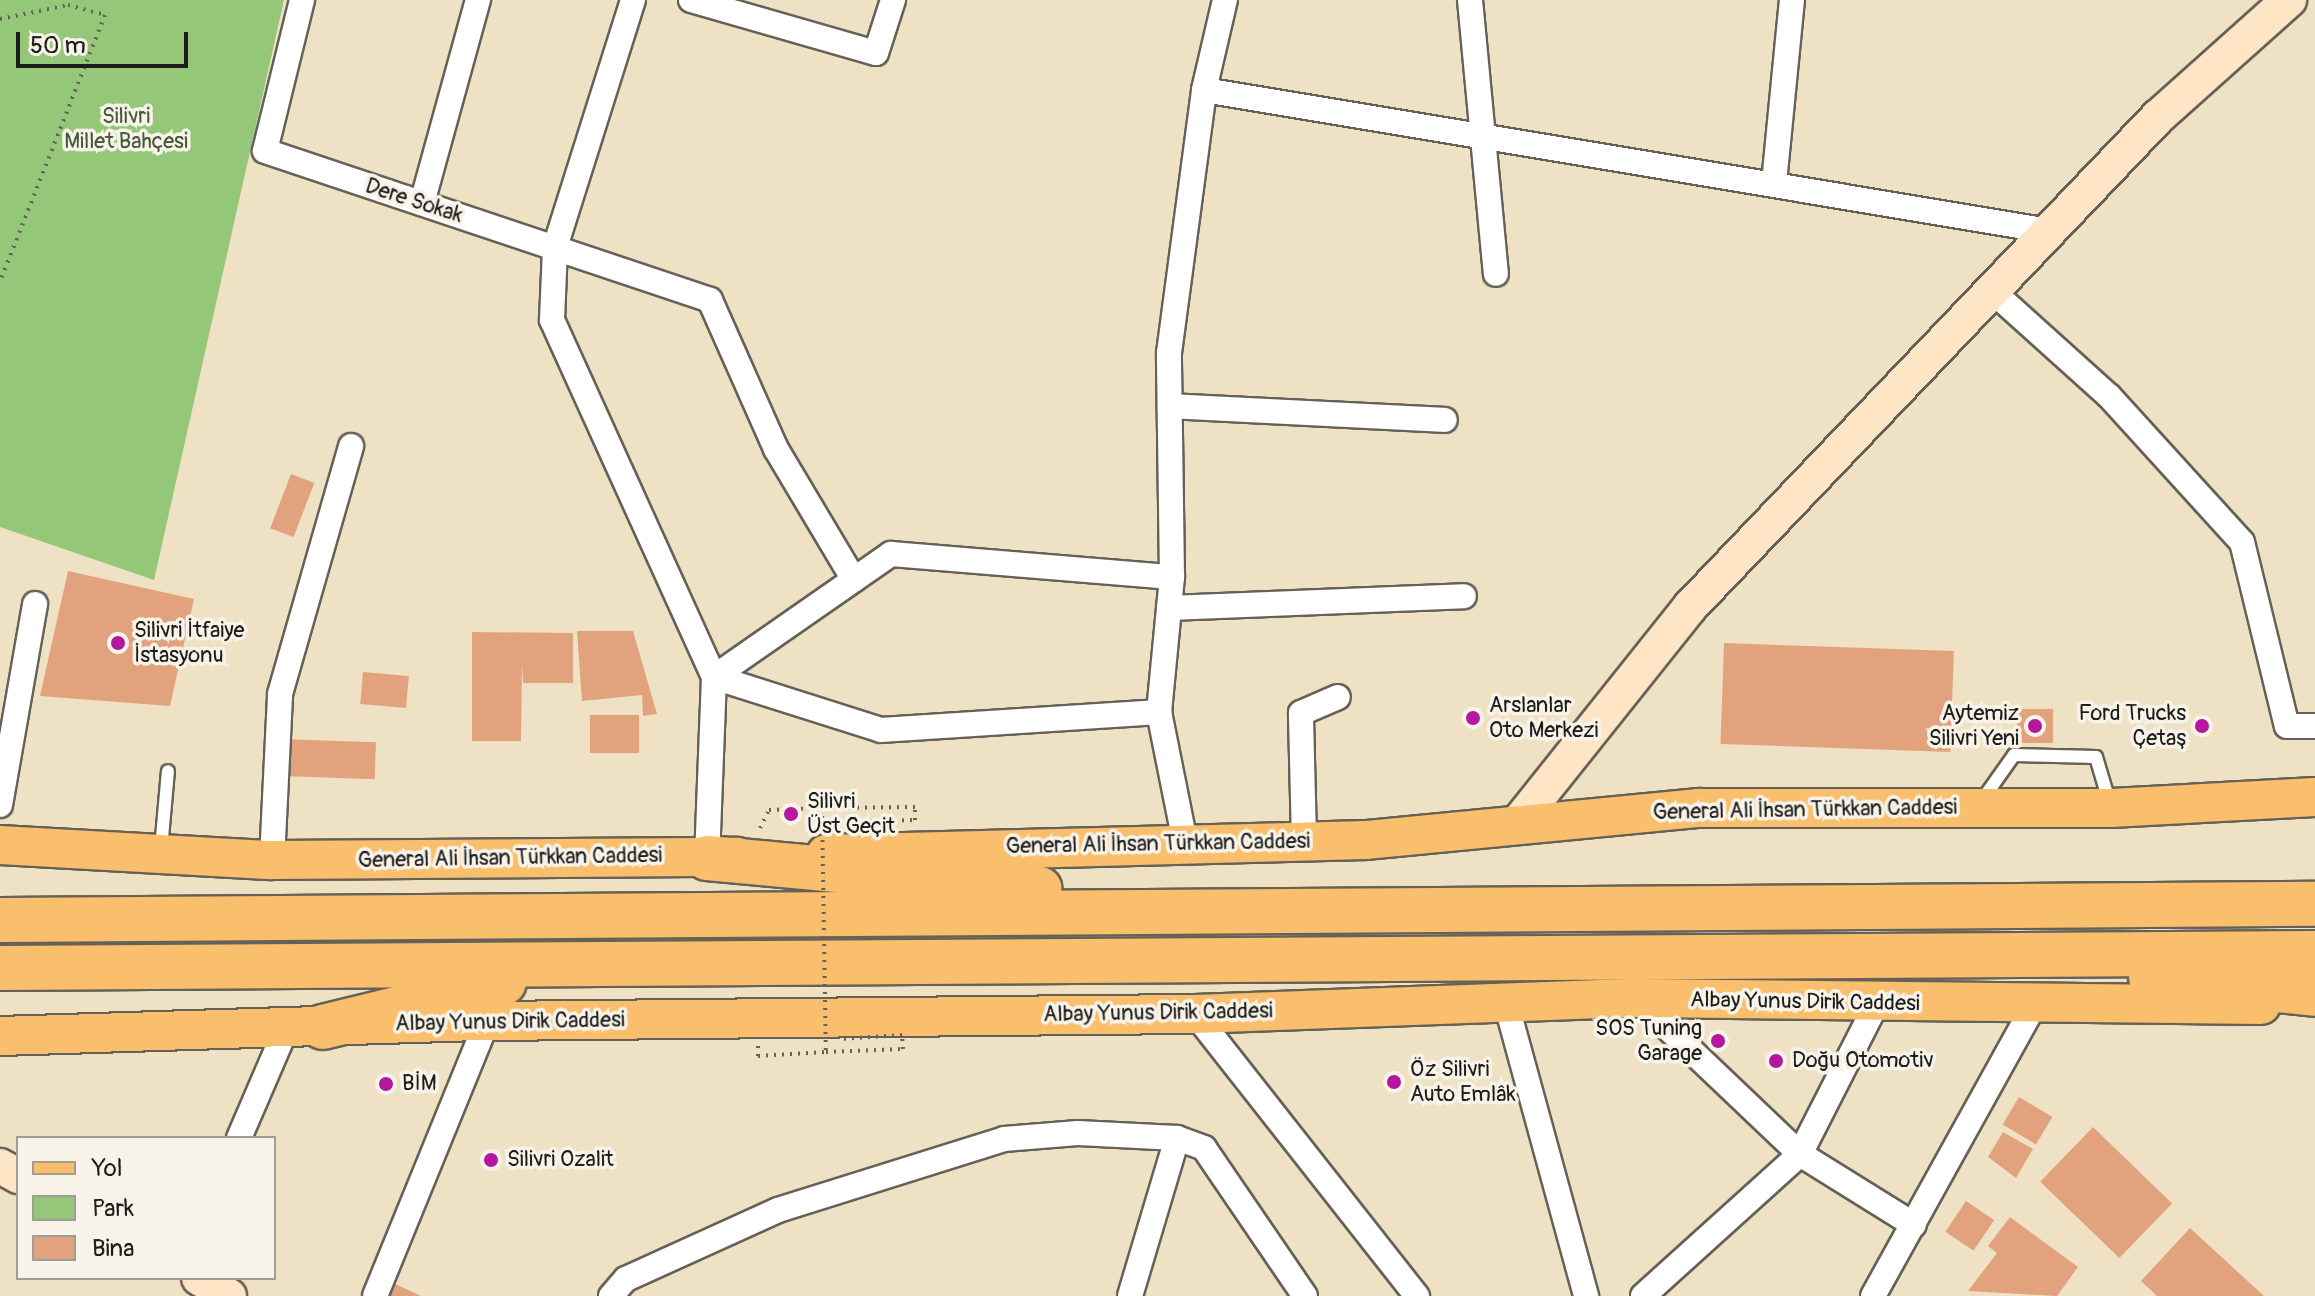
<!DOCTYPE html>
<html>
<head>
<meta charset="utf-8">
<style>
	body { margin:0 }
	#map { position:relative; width:2315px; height:1296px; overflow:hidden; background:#efe2c4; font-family:Pangolin,sans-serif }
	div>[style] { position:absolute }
	.green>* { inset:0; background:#94c777 }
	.building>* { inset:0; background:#e3a27e; transform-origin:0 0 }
	.path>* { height:4px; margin-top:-2px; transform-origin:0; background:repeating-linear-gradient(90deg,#666157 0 2px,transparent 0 8px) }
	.roads { filter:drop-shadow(2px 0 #666157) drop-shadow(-2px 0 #666157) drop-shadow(0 2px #666157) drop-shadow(0 -2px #666157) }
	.lane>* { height:12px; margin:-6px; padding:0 6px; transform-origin:6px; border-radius:6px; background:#fff }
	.street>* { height:24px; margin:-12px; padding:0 12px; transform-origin:12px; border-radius:12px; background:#fff }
	.secondary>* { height:34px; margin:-17px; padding:0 17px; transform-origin:17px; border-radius:17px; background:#fde5c5 }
	.primary>* { height:38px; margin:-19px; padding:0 19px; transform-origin:19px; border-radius:19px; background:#f9bf6d }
	.highway>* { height:44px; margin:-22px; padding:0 22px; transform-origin:22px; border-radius:22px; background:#f9bf6d }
	.path-bridge>* { height:4px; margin-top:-2px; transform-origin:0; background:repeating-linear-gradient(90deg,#666157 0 2px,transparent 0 8px) }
	.dots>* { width:22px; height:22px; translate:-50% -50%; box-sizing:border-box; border:4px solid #f7f3e8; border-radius:50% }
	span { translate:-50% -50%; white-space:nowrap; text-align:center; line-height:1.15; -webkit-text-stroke:7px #f7f3e8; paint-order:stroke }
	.park-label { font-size:22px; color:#46583c }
	.street-label { font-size:22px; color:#1c1c1c }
	.poi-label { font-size:22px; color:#1c1c1c }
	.left { translate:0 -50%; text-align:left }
	.right { translate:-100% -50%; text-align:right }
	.legend { position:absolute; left:16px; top:1136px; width:260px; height:144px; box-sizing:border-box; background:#f7f3e8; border:2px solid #9f9d96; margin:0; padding:10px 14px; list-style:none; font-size:24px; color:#1c1c1c }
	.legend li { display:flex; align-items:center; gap:16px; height:40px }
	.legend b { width:40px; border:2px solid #9f9d96 }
	.scale { position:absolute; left:16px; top:32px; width:172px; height:36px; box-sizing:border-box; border:4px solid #1c1c1c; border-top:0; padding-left:10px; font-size:24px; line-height:28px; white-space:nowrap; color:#1c1c1c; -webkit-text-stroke:6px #f7f3e8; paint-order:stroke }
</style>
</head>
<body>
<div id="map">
	<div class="green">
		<i style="clip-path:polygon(0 0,284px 0,154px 580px,0 527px)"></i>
	</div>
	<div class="building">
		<i style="left:291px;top:474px;width:25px;height:58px;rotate:21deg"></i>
		<i style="clip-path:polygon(68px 571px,194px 599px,170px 706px,40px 696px)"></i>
		<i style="clip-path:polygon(577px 631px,633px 631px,657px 714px,643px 716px,642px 695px,582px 701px)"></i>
		<i style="clip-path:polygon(472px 632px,573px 633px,573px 683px,523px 683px,522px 663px,521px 741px,472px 741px)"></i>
		<i style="left:1724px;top:643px;width:230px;height:101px;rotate:2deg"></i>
		<i style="left:363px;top:672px;width:46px;height:32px;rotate:5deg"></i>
		<i style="left:2017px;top:709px;width:36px;height:34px"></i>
		<i style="left:639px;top:715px;width:38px;height:49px;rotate:90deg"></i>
		<i style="left:282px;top:739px;width:94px;height:37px;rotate:2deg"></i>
		<i style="left:2019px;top:1097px;width:39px;height:32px;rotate:31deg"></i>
		<i style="left:2093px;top:1127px;width:110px;height:76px;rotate:44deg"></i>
		<i style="clip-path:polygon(2003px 1132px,2033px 1149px,2016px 1178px,1988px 1157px)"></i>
		<i style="left:1966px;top:1201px;width:34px;height:37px;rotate:34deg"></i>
		<i style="clip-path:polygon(2010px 1217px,2078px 1267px,2057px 1296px,1968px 1291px,1997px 1253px,1988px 1246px)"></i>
		<i style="clip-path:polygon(2190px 1228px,2264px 1296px,2157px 1296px,2141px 1281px)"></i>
		<i style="clip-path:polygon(393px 1283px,421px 1296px,387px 1296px)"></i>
	</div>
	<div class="path">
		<i style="left:0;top:19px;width:69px;rotate:-11.6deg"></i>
		<i style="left:68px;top:5px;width:38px;rotate:15deg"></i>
		<i style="left:105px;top:15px;width:287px;rotate:111.5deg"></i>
		<i style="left:760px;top:828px;width:20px;rotate:-63deg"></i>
		<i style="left:769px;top:810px;width:53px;rotate:-2.2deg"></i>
		<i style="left:758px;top:1046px;width:10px;rotate:90deg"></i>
		<i style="left:758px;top:1056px;width:68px;rotate:-3.4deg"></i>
	</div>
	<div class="roads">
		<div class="lane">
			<i style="left:1980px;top:803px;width:59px;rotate:-54.7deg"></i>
			<i style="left:2014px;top:755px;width:82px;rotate:1.4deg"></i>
			<i style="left:2096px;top:757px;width:49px;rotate:73.4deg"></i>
			<i style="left:161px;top:849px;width:78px;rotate:-84.9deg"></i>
		</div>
		<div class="street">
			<i style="left:302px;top:0;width:155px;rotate:103.8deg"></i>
			<i style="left:265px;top:151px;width:469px;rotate:18.5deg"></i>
			<i style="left:710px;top:300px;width:163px;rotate:66.1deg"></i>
			<i style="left:776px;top:449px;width:152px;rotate:59.2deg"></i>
			<i style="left:633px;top:0;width:260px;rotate:107.5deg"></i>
			<i style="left:555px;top:248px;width:72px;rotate:92.4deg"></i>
			<i style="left:552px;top:320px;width:392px;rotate:65.6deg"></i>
			<i style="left:714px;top:677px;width:181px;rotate:92.2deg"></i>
			<i style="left:691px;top:0;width:192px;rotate:16deg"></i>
			<i style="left:876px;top:53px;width:56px;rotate:-72.2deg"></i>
			<i style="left:1470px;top:0;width:275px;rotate:84.6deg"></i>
			<i style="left:1204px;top:90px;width:857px;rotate:9.47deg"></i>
			<i style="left:1774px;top:183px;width:184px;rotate:-84.4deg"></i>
			<i style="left:422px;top:203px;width:211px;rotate:-74.6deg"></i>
			<i style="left:1990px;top:289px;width:160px;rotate:42deg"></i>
			<i style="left:2109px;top:396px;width:197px;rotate:47.7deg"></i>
			<i style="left:2242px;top:542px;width:189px;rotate:76.3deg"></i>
			<i style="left:2287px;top:726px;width:28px"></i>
			<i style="left:1170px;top:406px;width:275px;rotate:2.9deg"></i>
			<i style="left:1169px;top:608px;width:295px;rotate:-2.3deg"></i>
			<i style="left:714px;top:677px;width:216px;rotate:-34.8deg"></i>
			<i style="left:891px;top:554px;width:282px;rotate:4.7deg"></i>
			<i style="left:714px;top:677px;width:175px;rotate:17.6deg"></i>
			<i style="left:881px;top:730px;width:279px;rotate:-3.7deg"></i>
			<i style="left:0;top:805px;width:204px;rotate:-80.1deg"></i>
			<i style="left:1304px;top:840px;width:127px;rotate:-91.4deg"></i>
			<i style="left:1301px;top:713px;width:40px;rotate:-23.4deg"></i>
			<i style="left:1185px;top:842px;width:133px;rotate:-101.3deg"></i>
			<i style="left:1159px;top:712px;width:136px;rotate:-84.5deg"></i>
			<i style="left:1172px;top:577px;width:224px;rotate:-90.8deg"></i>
			<i style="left:1169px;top:353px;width:265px;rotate:-82.4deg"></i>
			<i style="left:1204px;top:90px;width:92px;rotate:-76.9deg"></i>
			<i style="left:272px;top:860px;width:166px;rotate:-87.2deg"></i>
			<i style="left:280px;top:694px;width:258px;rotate:-74deg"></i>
			<i style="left:1636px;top:998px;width:226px;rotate:43.6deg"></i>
			<i style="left:1800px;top:1154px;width:134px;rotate:31.9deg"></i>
			<i style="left:1506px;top:1003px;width:304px;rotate:74.7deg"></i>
			<i style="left:1195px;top:1014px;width:359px;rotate:51.8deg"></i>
			<i style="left:239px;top:1138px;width:119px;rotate:-66.7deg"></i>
			<i style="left:375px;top:1296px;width:297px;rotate:-67.8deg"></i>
			<i style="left:611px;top:1296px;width:23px;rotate:-49deg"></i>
			<i style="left:626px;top:1279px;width:167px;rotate:-24.4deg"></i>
			<i style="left:778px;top:1210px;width:237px;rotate:-17.4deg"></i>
			<i style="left:1004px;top:1139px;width:74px;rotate:-4.6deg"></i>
			<i style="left:1078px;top:1133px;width:99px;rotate:2.9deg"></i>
			<i style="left:1177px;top:1138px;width:29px;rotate:20deg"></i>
			<i style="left:1204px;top:1148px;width:179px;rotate:55.7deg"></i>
			<i style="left:1130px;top:1296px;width:165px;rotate:-73.4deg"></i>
			<i style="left:1643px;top:1296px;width:212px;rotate:-42.1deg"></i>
			<i style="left:1800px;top:1154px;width:169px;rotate:-63deg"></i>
			<i style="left:1873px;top:1296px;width:330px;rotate:-61deg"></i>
		</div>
		<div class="secondary">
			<i style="left:1516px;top:825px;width:279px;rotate:-51.4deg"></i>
			<i style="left:1690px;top:607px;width:678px;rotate:-46.32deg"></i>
			<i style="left:2158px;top:117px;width:176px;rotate:-41.8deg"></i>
			<i style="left:0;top:1166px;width:21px;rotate:29deg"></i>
			<i style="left:199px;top:1278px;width:35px;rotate:31deg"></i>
		</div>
		<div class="primary">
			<i style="left:0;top:845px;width:272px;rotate:3.2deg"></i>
			<i style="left:272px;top:860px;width:465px;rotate:-0.4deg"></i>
			<i style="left:826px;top:854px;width:540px;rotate:-1.49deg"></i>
			<i style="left:1366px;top:840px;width:334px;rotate:-5.5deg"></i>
			<i style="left:1698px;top:808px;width:413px"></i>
			<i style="left:2111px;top:808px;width:204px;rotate:-3.1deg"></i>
			<i style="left:0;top:1036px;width:487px;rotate:-1.8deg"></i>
			<i style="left:487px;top:1021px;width:708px;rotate:-0.57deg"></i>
			<i style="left:1195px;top:1014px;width:441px;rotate:-2.1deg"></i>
			<i style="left:1636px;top:998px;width:625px;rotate:0.64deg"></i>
		</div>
		<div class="highway">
			<i style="left:707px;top:858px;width:334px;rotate:5.3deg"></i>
			<i style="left:0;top:920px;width:2315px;rotate:-0.4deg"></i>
			<i style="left:0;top:968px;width:2315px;rotate:-0.37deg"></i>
			<i style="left:2151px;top:977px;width:165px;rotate:5.9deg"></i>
			<i style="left:323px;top:1027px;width:186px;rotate:-13.7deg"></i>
		</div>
	</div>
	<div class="path-bridge">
		<i style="left:838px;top:822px;width:77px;rotate:-1.5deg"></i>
		<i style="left:915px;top:820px;width:13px;rotate:-90deg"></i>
		<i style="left:915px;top:807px;width:93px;rotate:179.4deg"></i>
		<i style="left:822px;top:808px;width:244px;rotate:89.1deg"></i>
		<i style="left:826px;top:1052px;width:77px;rotate:-2.2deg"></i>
		<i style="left:903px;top:1049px;width:14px;rotate:-94deg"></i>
		<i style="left:902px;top:1035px;width:62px;rotate:176.3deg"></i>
	</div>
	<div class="dots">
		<i style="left:118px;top:643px;background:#b5179e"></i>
		<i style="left:1473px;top:718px;background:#b5179e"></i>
		<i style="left:2035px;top:726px;background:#b5179e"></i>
		<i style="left:2202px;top:726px;background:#b5179e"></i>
		<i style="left:791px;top:814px;background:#b5179e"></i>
		<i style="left:1718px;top:1041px;background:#b5179e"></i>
		<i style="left:1776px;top:1061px;background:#b5179e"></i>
		<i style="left:1394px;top:1082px;background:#b5179e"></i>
		<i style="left:386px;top:1084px;background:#b5179e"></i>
		<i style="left:491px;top:1160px;background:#b5179e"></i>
	</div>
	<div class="park-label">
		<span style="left:126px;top:129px">Silivri<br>Millet Bahçesi</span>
	</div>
	<div class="street-label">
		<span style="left:414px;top:201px;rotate:18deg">Dere Sokak</span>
		<span style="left:1805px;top:810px;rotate:-1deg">General Ali İhsan Türkkan Caddesi</span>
		<span style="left:1158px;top:844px;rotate:-1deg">General Ali İhsan Türkkan Caddesi</span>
		<span style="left:510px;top:858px;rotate:-1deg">General Ali İhsan Türkkan Caddesi</span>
		<span style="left:1805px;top:1002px;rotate:1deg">Albay Yunus Dirik Caddesi</span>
		<span style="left:1158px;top:1013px;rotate:-1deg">Albay Yunus Dirik Caddesi</span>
		<span style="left:510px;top:1022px;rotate:-1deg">Albay Yunus Dirik Caddesi</span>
	</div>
	<div class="poi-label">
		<span class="left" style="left:134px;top:643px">Silivri İtfaiye<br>İstasyonu</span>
		<span class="left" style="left:1489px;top:718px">Arslanlar<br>Oto Merkezi</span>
		<span class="right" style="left:2019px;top:726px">Aytemiz<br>Silivri Yeni</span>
		<span class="right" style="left:2186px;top:726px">Ford Trucks<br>Çetaş</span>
		<span class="left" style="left:807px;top:814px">Silivri<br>Üst Geçit</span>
		<span class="right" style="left:1702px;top:1041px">SOS Tuning<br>Garage</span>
		<span class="left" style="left:1792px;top:1061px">Doğu Otomotiv</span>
		<span class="left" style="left:1410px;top:1082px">Öz Silivri<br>Auto Emlâk</span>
		<span class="left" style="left:402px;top:1084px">BİM</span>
		<span class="left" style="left:507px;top:1160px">Silivri Ozalit</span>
	</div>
	<ul class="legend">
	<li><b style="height:10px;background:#f9bf6d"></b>Yol</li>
	<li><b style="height:22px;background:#94c777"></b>Park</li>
	<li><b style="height:22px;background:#e3a27e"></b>Bina</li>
	</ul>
	<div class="scale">50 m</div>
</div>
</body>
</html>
